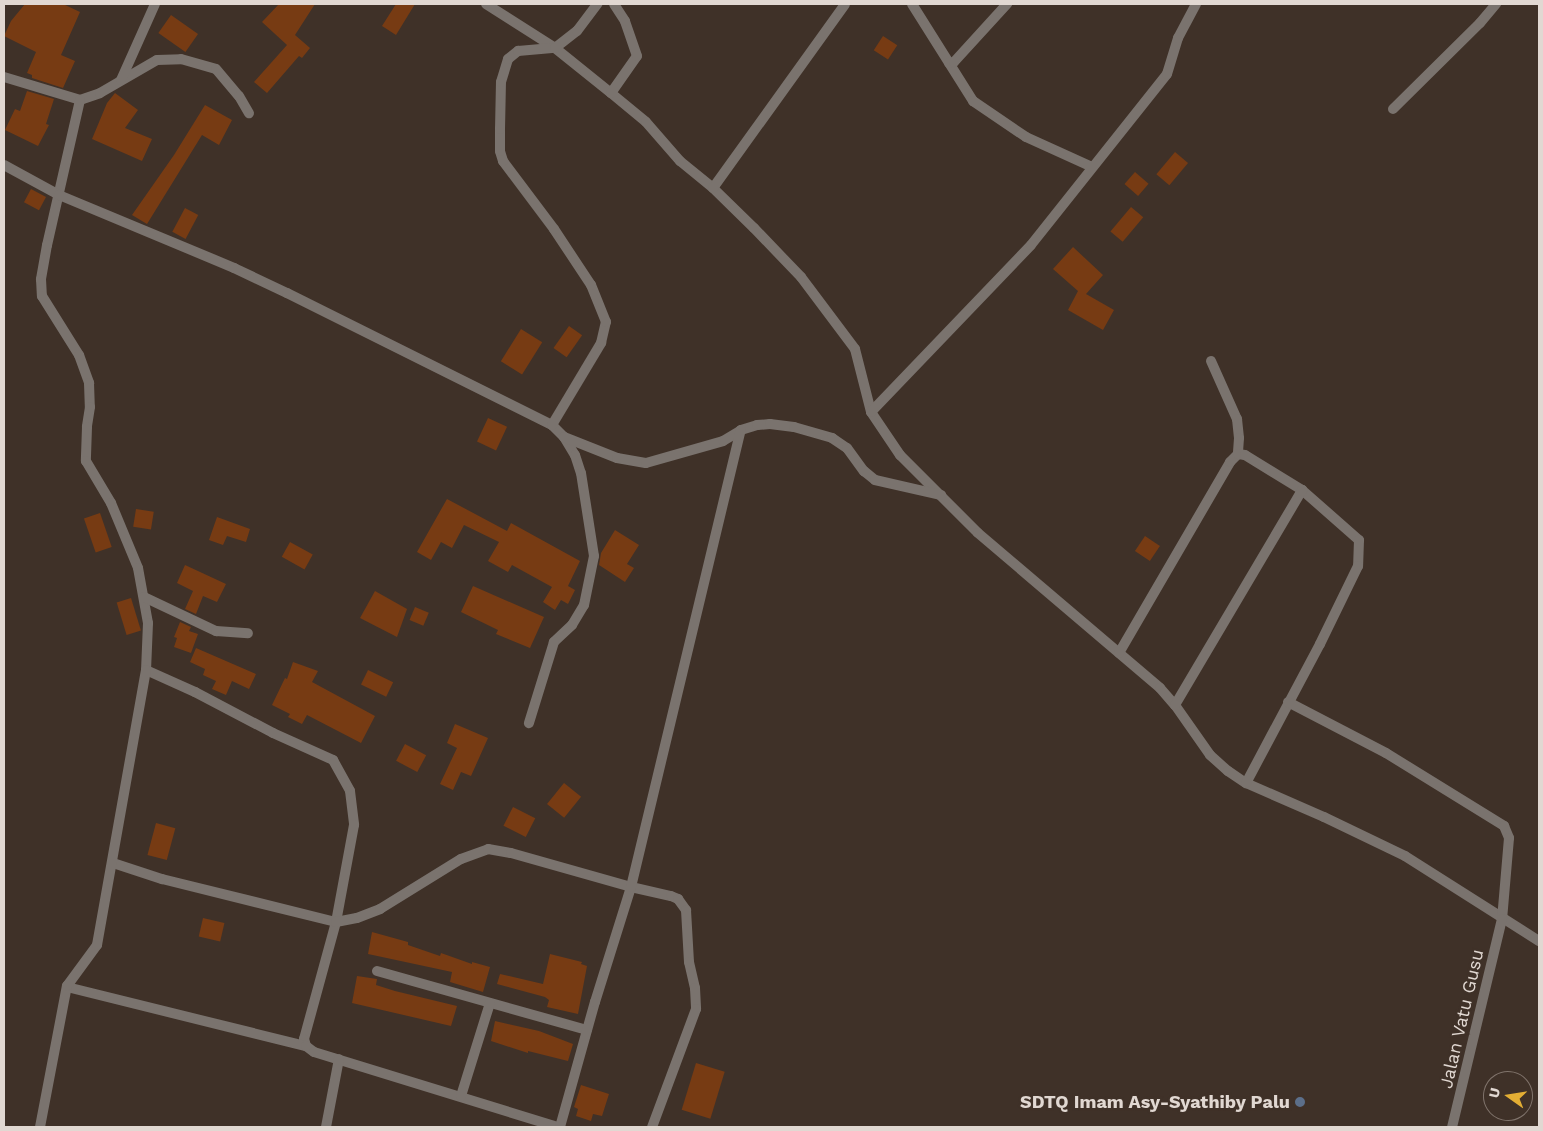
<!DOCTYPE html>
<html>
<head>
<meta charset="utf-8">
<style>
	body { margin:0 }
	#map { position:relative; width:1543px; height:1131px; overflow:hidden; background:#3f3128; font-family:"Work Sans",sans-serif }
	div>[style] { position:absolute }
	.building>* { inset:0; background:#773b13; transform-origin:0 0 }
	.street>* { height:10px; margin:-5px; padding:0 5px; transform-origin:5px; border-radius:5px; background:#7a736e }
	.dots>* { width:14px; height:14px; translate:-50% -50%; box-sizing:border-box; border:2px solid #3f3128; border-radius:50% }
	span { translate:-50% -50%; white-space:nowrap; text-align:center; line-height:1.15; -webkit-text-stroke:4.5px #3f3128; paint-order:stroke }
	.street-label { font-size:18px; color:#e1d8d2 }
	.poi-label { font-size:18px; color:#e1d8d2; font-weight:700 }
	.right { translate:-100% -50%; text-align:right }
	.frame { position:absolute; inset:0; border:5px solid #e1d8d2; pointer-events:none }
	.north { position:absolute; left:1483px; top:1071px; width:50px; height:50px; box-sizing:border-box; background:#3f3128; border:1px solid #80746c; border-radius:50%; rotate:283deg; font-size:14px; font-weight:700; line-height:20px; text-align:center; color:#e1d8d2 }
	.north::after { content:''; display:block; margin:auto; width:18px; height:22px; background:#e3ae34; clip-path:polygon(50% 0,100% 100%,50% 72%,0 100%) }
</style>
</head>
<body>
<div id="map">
	<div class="building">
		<i style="clip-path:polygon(25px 4px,63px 4px,80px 12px,61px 55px,75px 61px,63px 88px,32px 78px,32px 75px,27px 73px,36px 52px,4px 36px,11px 21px)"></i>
		<i style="clip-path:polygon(279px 4px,315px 4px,295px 35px,310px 48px,302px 58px,299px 56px,267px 93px,254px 82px,287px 45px,262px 22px)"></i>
		<i style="clip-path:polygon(396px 4px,415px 4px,396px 35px,382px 26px)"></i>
		<i style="left:171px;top:15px;width:33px;height:22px;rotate:35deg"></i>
		<i style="left:883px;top:36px;width:17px;height:17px;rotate:33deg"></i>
		<i style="clip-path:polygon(27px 91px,54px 99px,46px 124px,49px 125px,38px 146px,5px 130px,15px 109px,20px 111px)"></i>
		<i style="clip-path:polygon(115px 93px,138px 110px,125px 128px,152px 139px,142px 161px,92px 139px,107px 103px)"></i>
		<i style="clip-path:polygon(205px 105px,232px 120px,219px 145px,202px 135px,147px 224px,132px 215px,174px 155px)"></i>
		<i style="left:1175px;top:152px;width:17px;height:29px;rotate:40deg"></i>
		<i style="left:1135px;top:172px;width:18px;height:16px;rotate:41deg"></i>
		<i style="left:31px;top:189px;width:17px;height:15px;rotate:28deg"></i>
		<i style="left:1131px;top:207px;width:16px;height:32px;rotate:40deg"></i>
		<i style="left:185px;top:208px;width:15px;height:27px;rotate:28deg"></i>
		<i style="clip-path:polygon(1073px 247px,1103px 275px,1086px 294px,1114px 310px,1103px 330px,1068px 310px,1078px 291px,1053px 269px)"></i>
		<i style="left:569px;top:326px;width:16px;height:27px;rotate:35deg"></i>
		<i style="left:521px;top:329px;width:25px;height:38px;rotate:32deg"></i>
		<i style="left:488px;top:418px;width:21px;height:26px;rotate:25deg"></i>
		<i style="clip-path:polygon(447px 499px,507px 531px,511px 523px,580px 561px,568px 586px,575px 590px,568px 604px,561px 600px,555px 610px,543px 602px,552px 587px,512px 565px,508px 572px,488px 561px,499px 542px,464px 525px,452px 548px,441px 542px,431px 560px,417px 552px)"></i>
		<i style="left:136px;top:509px;width:18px;height:18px;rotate:9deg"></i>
		<i style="left:100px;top:513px;width:36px;height:17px;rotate:71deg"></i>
		<i style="clip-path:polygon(217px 517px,250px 529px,246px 542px,227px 536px,223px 545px,209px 540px)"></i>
		<i style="clip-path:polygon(615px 530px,639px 545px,627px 564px,634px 568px,625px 582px,599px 565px,601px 553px)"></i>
		<i style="left:1145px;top:536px;width:18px;height:18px;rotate:34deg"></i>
		<i style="left:290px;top:542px;width:26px;height:17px;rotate:29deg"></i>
		<i style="clip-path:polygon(185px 565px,226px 584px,217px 602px,203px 596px,196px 614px,185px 609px,193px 591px,177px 583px)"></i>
		<i style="clip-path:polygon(473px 586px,544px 617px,530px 648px,496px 634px,498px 630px,461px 612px)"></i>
		<i style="clip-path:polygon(375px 591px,407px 609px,397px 637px,360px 618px)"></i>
		<i style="left:131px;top:598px;width:34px;height:15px;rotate:73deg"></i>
		<i style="left:415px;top:607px;width:15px;height:14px;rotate:23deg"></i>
		<i style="clip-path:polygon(180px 622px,191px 627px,189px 631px,198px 634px,191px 653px,174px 647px,177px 638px,174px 637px)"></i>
		<i style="clip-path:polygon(196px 648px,256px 674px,249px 689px,232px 681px,226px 695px,212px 689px,216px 681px,203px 675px,205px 669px,190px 662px)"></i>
		<i style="clip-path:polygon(293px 662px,318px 671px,312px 682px,375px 716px,361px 743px,307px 715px,302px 724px,288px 717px,290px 714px,272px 705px,285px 678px,287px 679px)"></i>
		<i style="left:368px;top:670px;width:28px;height:16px;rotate:26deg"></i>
		<i style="clip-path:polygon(455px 724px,488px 738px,471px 776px,461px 772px,453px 790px,440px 784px,457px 748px,447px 743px)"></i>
		<i style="left:405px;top:744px;width:24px;height:19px;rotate:28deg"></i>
		<i style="left:564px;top:783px;width:22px;height:27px;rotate:39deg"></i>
		<i style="left:513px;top:807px;width:25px;height:21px;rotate:27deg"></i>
		<i style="left:156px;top:823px;width:20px;height:33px;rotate:15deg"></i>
		<i style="left:203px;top:918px;width:22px;height:19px;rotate:13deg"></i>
		<i style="clip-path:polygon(372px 932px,408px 942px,408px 945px,440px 956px,441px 953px,472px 964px,472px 962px,490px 967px,483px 992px,450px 982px,452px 972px,368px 954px)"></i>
		<i style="clip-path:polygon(550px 954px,582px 962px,581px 964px,587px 966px,578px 1014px,547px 1007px,549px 1000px,545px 997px,497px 984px,500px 974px,543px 984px)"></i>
		<i style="clip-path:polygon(357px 976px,377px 979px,376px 985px,395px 991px,457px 1006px,451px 1026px,352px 1003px)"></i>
		<i style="clip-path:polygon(495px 1021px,539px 1031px,573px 1044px,568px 1061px,528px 1051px,528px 1053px,491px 1041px)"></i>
		<i style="left:696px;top:1063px;width:30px;height:49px;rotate:17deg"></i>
		<i style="clip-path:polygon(581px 1085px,609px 1094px,602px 1116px,593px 1114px,591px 1121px,576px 1116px,578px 1109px,574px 1107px)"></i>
	</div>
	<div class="street">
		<i style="left:486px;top:4px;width:82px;rotate:32.5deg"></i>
		<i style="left:555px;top:48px;width:72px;rotate:38.8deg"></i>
		<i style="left:611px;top:93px;width:45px;rotate:39.6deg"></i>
		<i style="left:646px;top:122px;width:52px;rotate:48.9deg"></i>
		<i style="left:680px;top:161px;width:43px;rotate:39.3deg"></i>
		<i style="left:713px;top:188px;width:57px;rotate:44.3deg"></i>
		<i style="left:754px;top:228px;width:68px;rotate:46.2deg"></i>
		<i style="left:801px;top:277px;width:90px;rotate:53.1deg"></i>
		<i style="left:855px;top:349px;width:65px;rotate:75.7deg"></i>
		<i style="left:871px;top:412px;width:52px;rotate:56deg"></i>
		<i style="left:900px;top:455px;width:110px;rotate:45deg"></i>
		<i style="left:978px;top:533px;width:239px;rotate:40.4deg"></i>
		<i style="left:1160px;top:688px;width:23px;rotate:49deg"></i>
		<i style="left:1175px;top:705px;width:61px;rotate:55deg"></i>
		<i style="left:1210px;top:755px;width:24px;rotate:42deg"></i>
		<i style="left:1228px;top:771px;width:22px;rotate:34deg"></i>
		<i style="left:1246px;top:783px;width:85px;rotate:23.6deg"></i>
		<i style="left:1324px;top:817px;width:90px;rotate:25.7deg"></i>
		<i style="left:1405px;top:856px;width:159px;rotate:32.4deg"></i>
		<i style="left:912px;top:4px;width:115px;rotate:57.8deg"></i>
		<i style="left:973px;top:101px;width:64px;rotate:34.2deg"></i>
		<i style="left:1026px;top:137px;width:72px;rotate:24.4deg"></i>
		<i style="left:949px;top:63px;width:5px;rotate:-11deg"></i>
		<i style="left:954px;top:62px;width:79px;rotate:-47.6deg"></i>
		<i style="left:4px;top:77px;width:79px;rotate:16.8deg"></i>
		<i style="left:80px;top:100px;width:21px;rotate:-19deg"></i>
		<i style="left:100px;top:93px;width:66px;rotate:-30.1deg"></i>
		<i style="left:157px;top:60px;width:24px;rotate:-2deg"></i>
		<i style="left:181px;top:59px;width:36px;rotate:16deg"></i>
		<i style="left:216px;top:69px;width:35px;rotate:50deg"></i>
		<i style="left:239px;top:96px;width:20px;rotate:60deg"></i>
		<i style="left:121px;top:80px;width:83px;rotate:-65.9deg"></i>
		<i style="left:611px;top:93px;width:45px;rotate:-54.9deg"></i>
		<i style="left:637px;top:56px;width:37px;rotate:-109deg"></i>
		<i style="left:625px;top:21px;width:20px;rotate:-123deg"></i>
		<i style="left:80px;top:100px;width:149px;rotate:102.8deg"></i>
		<i style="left:47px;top:245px;width:35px;rotate:100deg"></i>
		<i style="left:41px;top:279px;width:17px;rotate:87deg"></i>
		<i style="left:42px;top:296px;width:70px;rotate:57.9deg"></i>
		<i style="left:79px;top:355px;width:30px;rotate:70deg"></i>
		<i style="left:89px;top:383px;width:24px;rotate:88deg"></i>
		<i style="left:90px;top:407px;width:20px;rotate:99deg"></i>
		<i style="left:87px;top:427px;width:34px;rotate:92deg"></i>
		<i style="left:86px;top:461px;width:49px;rotate:59.2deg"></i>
		<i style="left:111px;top:503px;width:70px;rotate:67.4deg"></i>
		<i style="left:138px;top:568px;width:56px;rotate:79.7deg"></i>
		<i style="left:148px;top:623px;width:47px;rotate:92.4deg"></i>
		<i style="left:146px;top:670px;width:54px;rotate:24.2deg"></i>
		<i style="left:195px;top:692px;width:88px;rotate:27.7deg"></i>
		<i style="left:273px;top:733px;width:66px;rotate:24.2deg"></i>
		<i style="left:333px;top:760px;width:35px;rotate:61deg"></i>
		<i style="left:350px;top:791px;width:34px;rotate:83deg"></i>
		<i style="left:354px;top:825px;width:99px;rotate:100.5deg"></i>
		<i style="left:336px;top:922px;width:121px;rotate:105.3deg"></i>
		<i style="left:304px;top:1039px;width:7px;rotate:74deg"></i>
		<i style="left:1393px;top:109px;width:122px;rotate:-44.7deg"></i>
		<i style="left:1480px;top:23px;width:25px;rotate:-50deg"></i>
		<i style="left:4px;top:165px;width:63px;rotate:28.6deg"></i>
		<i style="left:59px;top:195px;width:190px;rotate:22.6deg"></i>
		<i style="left:234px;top:268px;width:59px;rotate:25.3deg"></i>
		<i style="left:287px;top:293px;width:296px;rotate:26.5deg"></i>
		<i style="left:552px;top:425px;width:17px;rotate:45deg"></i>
		<i style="left:564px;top:437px;width:21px;rotate:59deg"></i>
		<i style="left:575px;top:455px;width:19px;rotate:72deg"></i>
		<i style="left:581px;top:473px;width:84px;rotate:81.1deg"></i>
		<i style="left:594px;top:556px;width:50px;rotate:101.5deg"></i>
		<i style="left:584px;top:605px;width:23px;rotate:121deg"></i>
		<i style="left:572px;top:625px;width:25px;rotate:137deg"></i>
		<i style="left:554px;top:642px;width:85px;rotate:107.2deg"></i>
		<i style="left:713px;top:188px;width:226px;rotate:-54.3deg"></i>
		<i style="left:1211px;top:361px;width:64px;rotate:65.9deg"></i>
		<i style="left:1237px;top:419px;width:19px;rotate:84deg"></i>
		<i style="left:1239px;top:438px;width:16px;rotate:94deg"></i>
		<i style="left:871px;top:412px;width:231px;rotate:-46.2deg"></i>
		<i style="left:1031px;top:245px;width:218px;rotate:-51.5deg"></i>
		<i style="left:1167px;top:74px;width:38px;rotate:-73deg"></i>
		<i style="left:1178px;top:38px;width:38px;rotate:-62deg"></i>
		<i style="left:552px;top:425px;width:96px;rotate:-59.1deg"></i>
		<i style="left:601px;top:343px;width:22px;rotate:-77deg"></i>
		<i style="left:606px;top:322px;width:40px;rotate:-112deg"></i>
		<i style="left:591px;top:285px;width:67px;rotate:-123.5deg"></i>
		<i style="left:554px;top:229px;width:85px;rotate:-126.9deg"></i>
		<i style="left:503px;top:161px;width:10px;rotate:-107deg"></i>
		<i style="left:500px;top:151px;width:22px;rotate:-90deg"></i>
		<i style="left:500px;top:129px;width:47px;rotate:-88.8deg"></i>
		<i style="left:501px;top:82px;width:24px;rotate:-73deg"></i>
		<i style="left:508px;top:59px;width:13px;rotate:-39deg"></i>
		<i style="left:518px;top:51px;width:37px;rotate:-5deg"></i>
		<i style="left:555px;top:48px;width:28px;rotate:-38deg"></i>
		<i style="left:577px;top:31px;width:34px;rotate:-53deg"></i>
		<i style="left:564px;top:437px;width:57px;rotate:21.6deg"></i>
		<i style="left:617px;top:458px;width:29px;rotate:10deg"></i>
		<i style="left:646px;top:463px;width:80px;rotate:-15.9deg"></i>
		<i style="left:723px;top:441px;width:21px;rotate:-31deg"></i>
		<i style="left:741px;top:430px;width:17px;rotate:-17deg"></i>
		<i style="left:757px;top:425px;width:13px;rotate:-4deg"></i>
		<i style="left:770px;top:424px;width:24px;rotate:7deg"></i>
		<i style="left:794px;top:427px;width:40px;rotate:16deg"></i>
		<i style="left:832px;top:438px;width:18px;rotate:34deg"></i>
		<i style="left:847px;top:448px;width:29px;rotate:54deg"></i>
		<i style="left:864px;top:471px;width:14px;rotate:39deg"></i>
		<i style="left:875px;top:480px;width:68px;rotate:12.8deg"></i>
		<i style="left:144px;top:597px;width:80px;rotate:25.3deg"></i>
		<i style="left:216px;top:631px;width:32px;rotate:4deg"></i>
		<i style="left:1119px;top:653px;width:221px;rotate:-59.8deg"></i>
		<i style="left:1230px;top:462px;width:11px;rotate:-45deg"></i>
		<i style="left:1238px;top:454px;width:7px;rotate:8deg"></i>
		<i style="left:1245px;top:455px;width:67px;rotate:31.6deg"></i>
		<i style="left:1302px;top:490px;width:76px;rotate:41.3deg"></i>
		<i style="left:1359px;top:540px;width:26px;rotate:92deg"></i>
		<i style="left:1358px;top:566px;width:87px;rotate:116deg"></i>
		<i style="left:1320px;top:644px;width:157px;rotate:118deg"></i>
		<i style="left:1288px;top:702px;width:110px;rotate:27.5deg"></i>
		<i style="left:1386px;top:753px;width:139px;rotate:31.7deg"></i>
		<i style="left:1504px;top:826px;width:13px;rotate:67deg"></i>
		<i style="left:1509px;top:838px;width:81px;rotate:94.9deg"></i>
		<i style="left:1502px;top:919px;width:214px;rotate:103.5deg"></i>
		<i style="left:1175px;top:705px;width:250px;rotate:-59.4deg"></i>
		<i style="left:113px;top:863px;width:52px;rotate:18.1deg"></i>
		<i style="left:162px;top:879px;width:179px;rotate:13.9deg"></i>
		<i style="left:336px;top:922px;width:21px;rotate:-11deg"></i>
		<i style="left:357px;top:918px;width:25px;rotate:-21deg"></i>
		<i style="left:380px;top:909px;width:95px;rotate:-31.7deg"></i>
		<i style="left:461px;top:859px;width:29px;rotate:-20deg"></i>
		<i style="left:488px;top:849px;width:23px;rotate:10deg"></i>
		<i style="left:511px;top:853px;width:125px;rotate:15.8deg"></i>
		<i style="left:631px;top:887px;width:41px;rotate:12.7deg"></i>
		<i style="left:671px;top:896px;width:8px;rotate:23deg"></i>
		<i style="left:678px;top:899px;width:14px;rotate:54deg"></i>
		<i style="left:686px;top:910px;width:52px;rotate:86.7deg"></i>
		<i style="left:689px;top:962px;width:27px;rotate:77deg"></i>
		<i style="left:695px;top:988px;width:21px;rotate:87deg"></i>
		<i style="left:696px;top:1009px;width:126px;rotate:110.4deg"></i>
		<i style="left:377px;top:971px;width:218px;rotate:15.7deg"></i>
		<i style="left:67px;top:987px;width:246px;rotate:13.9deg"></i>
		<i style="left:306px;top:1046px;width:10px;rotate:37deg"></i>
		<i style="left:314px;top:1052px;width:255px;rotate:17.1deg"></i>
		<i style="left:461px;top:1096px;width:97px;rotate:-72.7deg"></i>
		<i style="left:40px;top:1127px;width:144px;rotate:-79.2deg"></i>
		<i style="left:67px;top:986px;width:51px;rotate:-53.8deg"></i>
		<i style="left:97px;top:945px;width:279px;rotate:-79.9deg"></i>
		<i style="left:326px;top:1127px;width:69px;rotate:-79.2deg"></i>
		<i style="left:560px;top:1127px;width:130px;rotate:-74.4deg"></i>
		<i style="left:595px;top:1002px;width:121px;rotate:-72.6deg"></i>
		<i style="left:631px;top:887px;width:470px;rotate:-76.5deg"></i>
	</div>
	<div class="dots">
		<i style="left:1300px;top:1102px;background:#5c6f8a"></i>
	</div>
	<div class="street-label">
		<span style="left:1462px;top:1019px;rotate:-77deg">Jalan Vatu Gusu</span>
	</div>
	<div class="poi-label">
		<span class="right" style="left:1290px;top:1102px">SDTQ Imam Asy-Syathiby Palu</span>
	</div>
	<div class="frame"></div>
	<div class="north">U</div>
</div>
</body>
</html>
